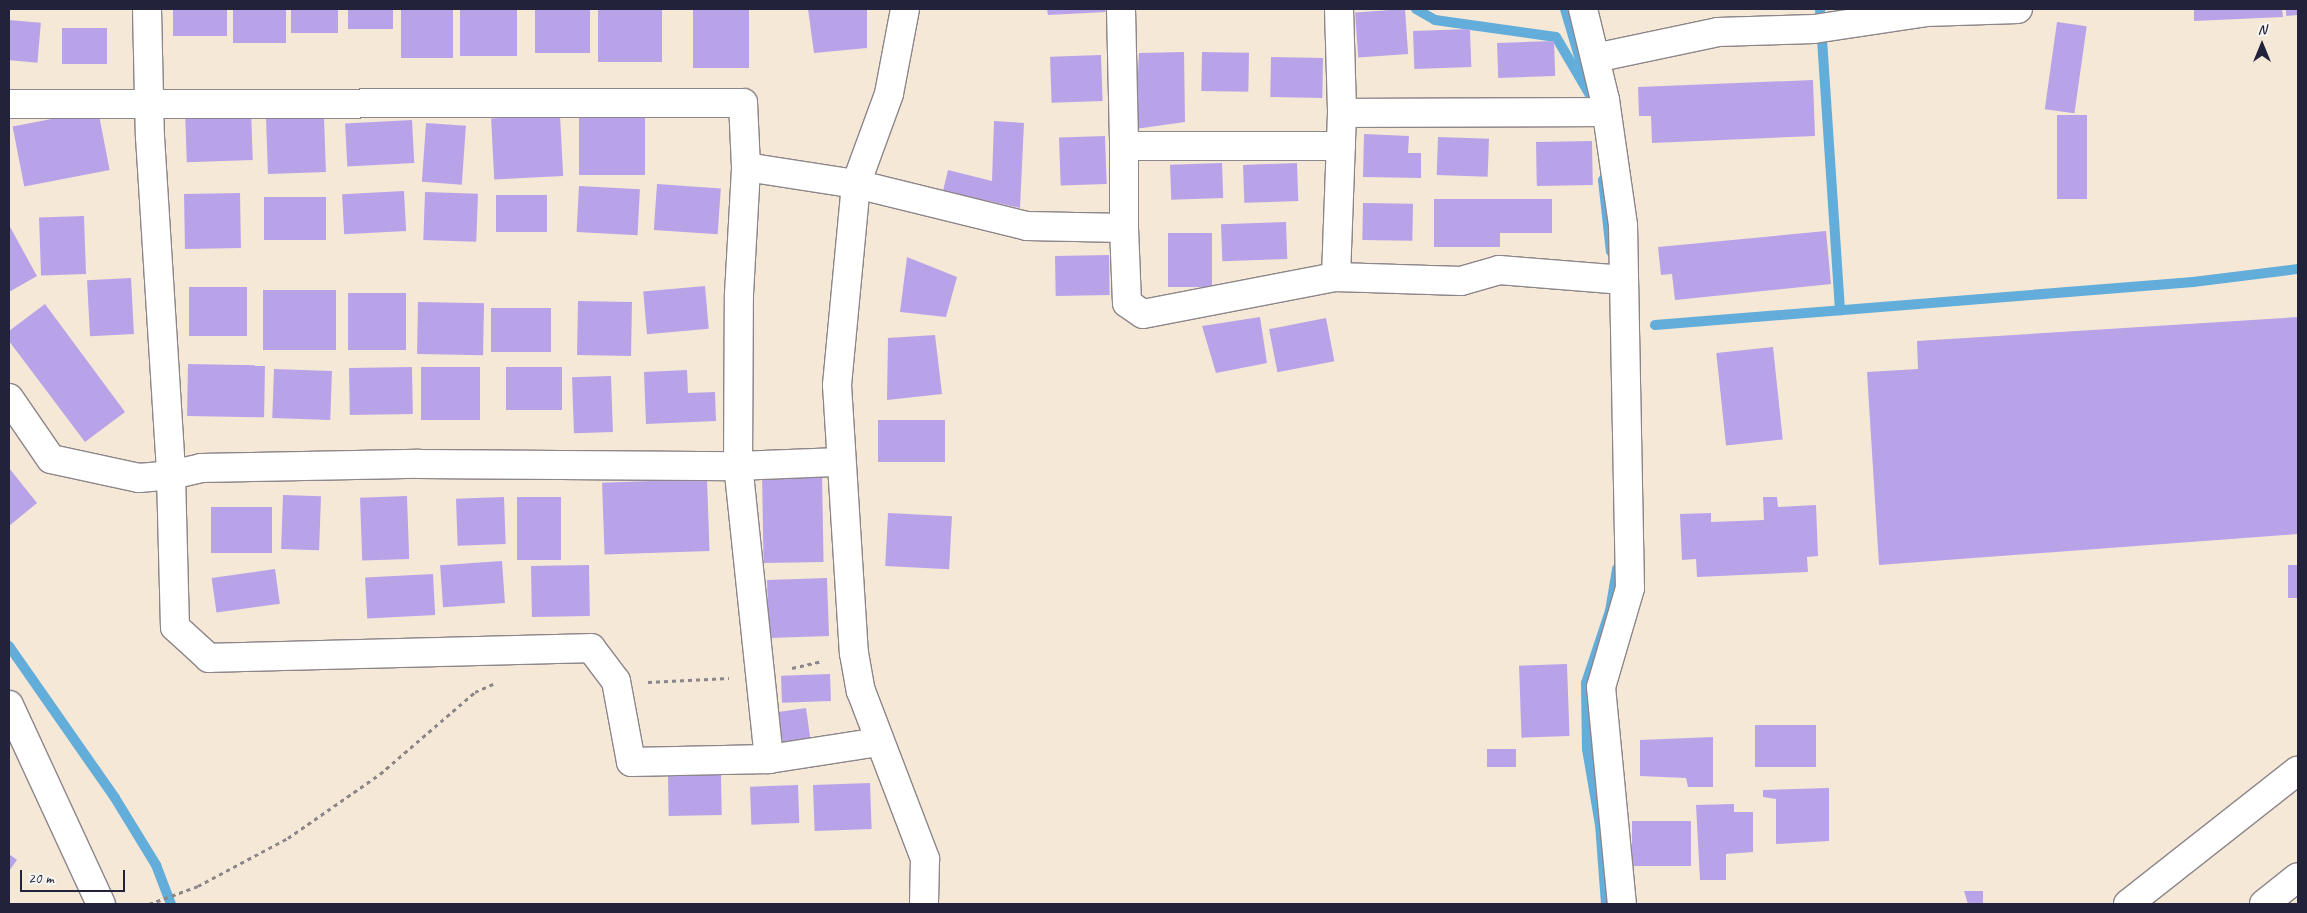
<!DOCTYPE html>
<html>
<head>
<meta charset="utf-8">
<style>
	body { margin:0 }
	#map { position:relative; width:2307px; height:913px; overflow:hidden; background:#f5e8d7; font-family:Caveat,sans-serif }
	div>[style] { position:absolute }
	.stream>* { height:10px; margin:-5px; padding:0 5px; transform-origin:5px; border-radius:5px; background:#62adda }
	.building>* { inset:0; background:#b8a3e8; transform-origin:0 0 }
	.path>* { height:3px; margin-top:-1.5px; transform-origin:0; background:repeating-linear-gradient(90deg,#8c8589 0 4px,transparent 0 8px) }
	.roads { filter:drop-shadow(1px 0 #8c8589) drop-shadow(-1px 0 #8c8589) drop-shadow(0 1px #8c8589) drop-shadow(0 -1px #8c8589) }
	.minor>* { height:28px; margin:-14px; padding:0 14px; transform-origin:14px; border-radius:14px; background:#fff }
	.trunk>* { height:28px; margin:-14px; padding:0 14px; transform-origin:14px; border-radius:14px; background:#fff }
	span { translate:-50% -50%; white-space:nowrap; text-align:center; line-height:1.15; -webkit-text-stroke:4px #f6f6f2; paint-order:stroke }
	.frame { position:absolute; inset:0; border:10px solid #22223b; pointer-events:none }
	.north { position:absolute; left:2237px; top:20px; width:50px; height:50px; -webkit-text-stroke:4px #f6f6f2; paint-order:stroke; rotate:0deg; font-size:14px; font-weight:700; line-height:20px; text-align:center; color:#22223b }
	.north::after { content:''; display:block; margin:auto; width:18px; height:22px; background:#22223b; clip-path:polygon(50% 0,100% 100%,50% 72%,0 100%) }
	.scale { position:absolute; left:20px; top:870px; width:105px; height:22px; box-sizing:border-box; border:2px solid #22223b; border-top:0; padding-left:6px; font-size:15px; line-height:18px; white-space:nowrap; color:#22223b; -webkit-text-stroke:4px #f6f6f2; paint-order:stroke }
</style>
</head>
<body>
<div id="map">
	<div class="stream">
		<i style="left:1416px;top:9px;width:22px;rotate:30deg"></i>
		<i style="left:1435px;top:20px;width:122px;rotate:8deg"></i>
		<i style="left:1556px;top:37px;width:67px;rotate:59.6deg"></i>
		<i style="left:1565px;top:9px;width:74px;rotate:73.5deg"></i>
		<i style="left:1820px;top:9px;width:302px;rotate:86.2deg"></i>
		<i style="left:1603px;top:180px;width:72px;rotate:83.7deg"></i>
		<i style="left:1655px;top:325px;width:540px;rotate:-4.57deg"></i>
		<i style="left:2193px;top:282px;width:106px;rotate:-7.1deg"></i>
		<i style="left:9px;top:646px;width:185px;rotate:55.1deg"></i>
		<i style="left:115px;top:798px;width:79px;rotate:58.5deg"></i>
		<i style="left:156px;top:865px;width:42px;rotate:69deg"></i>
		<i style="left:1606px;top:904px;width:79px;rotate:-94.3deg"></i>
		<i style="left:1600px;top:825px;width:77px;rotate:-99.7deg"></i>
		<i style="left:1587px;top:749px;width:66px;rotate:-90.9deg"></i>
		<i style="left:1586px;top:683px;width:76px;rotate:-71.6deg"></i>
		<i style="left:1610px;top:611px;width:43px;rotate:-80.5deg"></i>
	</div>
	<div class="building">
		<i style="left:173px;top:9px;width:54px;height:27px"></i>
		<i style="left:233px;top:9px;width:53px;height:34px"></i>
		<i style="left:291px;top:9px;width:47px;height:24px"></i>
		<i style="left:348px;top:9px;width:45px;height:20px"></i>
		<i style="left:401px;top:9px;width:52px;height:49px"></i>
		<i style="left:460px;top:9px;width:57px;height:47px"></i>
		<i style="left:535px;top:9px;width:55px;height:44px"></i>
		<i style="left:598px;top:9px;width:64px;height:53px"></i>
		<i style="left:693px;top:9px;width:56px;height:59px"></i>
		<i style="clip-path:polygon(808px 9px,867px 9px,867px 48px,814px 53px)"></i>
		<i style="clip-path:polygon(1047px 9px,1105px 9px,1106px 12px,1048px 15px)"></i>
		<i style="left:1405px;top:9px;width:45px;height:50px;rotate:86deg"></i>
		<i style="clip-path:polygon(2194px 9px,2282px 9px,2283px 17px,2194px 21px)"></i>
		<i style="clip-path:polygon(2286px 9px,2298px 9px,2298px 15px,2286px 16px)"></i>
		<i style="left:9px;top:20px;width:32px;height:40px;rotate:5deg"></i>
		<i style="left:2057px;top:22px;width:30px;height:88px;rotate:8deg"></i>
		<i style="left:62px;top:28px;width:45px;height:36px"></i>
		<i style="left:1470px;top:29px;width:38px;height:57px;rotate:88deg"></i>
		<i style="left:1554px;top:41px;width:35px;height:57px;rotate:88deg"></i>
		<i style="clip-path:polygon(1184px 52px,1185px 122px,1135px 129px,1139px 53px)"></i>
		<i style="left:1202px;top:52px;width:47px;height:39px;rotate:1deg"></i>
		<i style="left:1101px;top:55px;width:46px;height:51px;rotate:88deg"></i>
		<i style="left:1271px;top:57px;width:52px;height:40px;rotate:1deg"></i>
		<i style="clip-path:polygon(1813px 80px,1815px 136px,1652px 143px,1651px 116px,1639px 116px,1638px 87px)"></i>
		<i style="left:579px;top:108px;width:66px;height:67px"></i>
		<i style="left:251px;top:109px;width:51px;height:66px;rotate:88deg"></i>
		<i style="left:98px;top:110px;width:61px;height:87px;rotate:79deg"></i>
		<i style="left:560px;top:115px;width:61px;height:69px;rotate:87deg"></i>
		<i style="left:2057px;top:115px;width:30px;height:84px"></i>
		<i style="left:324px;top:117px;width:55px;height:58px;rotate:88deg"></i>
		<i style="left:412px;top:120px;width:43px;height:67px;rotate:87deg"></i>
		<i style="clip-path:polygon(994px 121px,1024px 123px,1020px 208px,943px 191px,948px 170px,992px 181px)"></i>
		<i style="left:426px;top:123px;width:40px;height:59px;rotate:4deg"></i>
		<i style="clip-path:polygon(1364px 134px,1409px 136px,1408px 153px,1421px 153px,1421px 178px,1363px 177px)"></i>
		<i style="left:1105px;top:136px;width:48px;height:46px;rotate:88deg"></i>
		<i style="left:1438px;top:137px;width:51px;height:38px;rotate:2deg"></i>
		<i style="left:1592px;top:141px;width:44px;height:56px;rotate:89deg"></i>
		<i style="left:1222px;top:163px;width:35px;height:52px;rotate:88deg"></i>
		<i style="left:1297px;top:163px;width:38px;height:54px;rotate:88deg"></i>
		<i style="left:657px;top:184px;width:64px;height:46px;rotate:4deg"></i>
		<i style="left:579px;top:186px;width:61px;height:46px;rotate:3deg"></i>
		<i style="left:404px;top:191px;width:40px;height:62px;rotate:87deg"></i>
		<i style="left:425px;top:192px;width:53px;height:48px;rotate:2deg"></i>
		<i style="left:240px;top:193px;width:55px;height:56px;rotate:89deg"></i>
		<i style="left:496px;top:195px;width:51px;height:37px"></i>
		<i style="left:326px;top:197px;width:43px;height:62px;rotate:90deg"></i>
		<i style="clip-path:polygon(1434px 199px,1552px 199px,1552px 233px,1500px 233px,1500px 247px,1434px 247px)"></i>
		<i style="left:1363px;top:203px;width:50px;height:37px;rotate:1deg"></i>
		<i style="left:84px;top:216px;width:58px;height:45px;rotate:88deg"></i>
		<i style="left:1286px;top:222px;width:37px;height:65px;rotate:88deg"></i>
		<i style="clip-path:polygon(9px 225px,37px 276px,9px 292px)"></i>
		<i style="clip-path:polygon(1826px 231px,1831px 284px,1675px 300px,1672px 274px,1661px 275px,1658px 247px)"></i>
		<i style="left:1168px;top:233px;width:44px;height:54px"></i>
		<i style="left:1109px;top:255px;width:40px;height:54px;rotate:89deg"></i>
		<i style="clip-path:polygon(907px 257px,957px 277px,946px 317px,900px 312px)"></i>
		<i style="left:131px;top:278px;width:56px;height:44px;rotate:87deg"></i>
		<i style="left:705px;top:286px;width:43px;height:62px;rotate:85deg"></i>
		<i style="left:189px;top:287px;width:58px;height:49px"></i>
		<i style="left:336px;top:290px;width:60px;height:73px;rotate:90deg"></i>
		<i style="left:348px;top:293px;width:58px;height:57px"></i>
		<i style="left:578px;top:301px;width:54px;height:54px;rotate:1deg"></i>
		<i style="left:418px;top:302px;width:66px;height:52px;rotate:1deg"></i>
		<i style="clip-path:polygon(45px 304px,125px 412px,85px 442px,9px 341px,9px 331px)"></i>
		<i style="left:551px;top:308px;width:44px;height:60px;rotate:90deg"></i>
		<i style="clip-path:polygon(1260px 317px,1267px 363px,1216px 373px,1202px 326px)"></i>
		<i style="clip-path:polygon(2298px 317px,2298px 534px,1879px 565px,1867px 372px,1918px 369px,1917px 341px)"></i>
		<i style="left:1326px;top:318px;width:44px;height:58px;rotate:79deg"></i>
		<i style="clip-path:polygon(935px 335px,942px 394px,887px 400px,888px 338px)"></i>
		<i style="left:1773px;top:347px;width:93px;height:57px;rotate:84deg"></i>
		<i style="left:188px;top:364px;width:77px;height:52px;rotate:1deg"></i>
		<i style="left:412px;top:367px;width:47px;height:63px;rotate:89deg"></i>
		<i style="left:421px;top:367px;width:59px;height:53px"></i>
		<i style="left:506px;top:367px;width:56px;height:43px"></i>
		<i style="left:274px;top:369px;width:58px;height:49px;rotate:2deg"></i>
		<i style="clip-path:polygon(687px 370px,688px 393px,715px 392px,716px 421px,646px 424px,644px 372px)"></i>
		<i style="left:611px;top:376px;width:56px;height:39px;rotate:88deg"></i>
		<i style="left:878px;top:420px;width:67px;height:42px"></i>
		<i style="clip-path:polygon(9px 468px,37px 503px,9px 526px)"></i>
		<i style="left:822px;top:473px;width:89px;height:60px;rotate:89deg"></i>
		<i style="left:707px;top:479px;width:72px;height:105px;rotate:88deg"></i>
		<i style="left:283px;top:495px;width:38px;height:54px;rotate:2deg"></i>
		<i style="left:407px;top:496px;width:63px;height:47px;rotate:88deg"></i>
		<i style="left:504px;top:497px;width:47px;height:48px;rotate:88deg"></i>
		<i style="left:517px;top:497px;width:44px;height:63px"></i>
		<i style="clip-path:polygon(1763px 497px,1777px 497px,1778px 507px,1816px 505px,1818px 556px,1807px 557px,1808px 572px,1697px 577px,1696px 559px,1682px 560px,1680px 514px,1711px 513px,1711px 522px,1764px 520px)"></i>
		<i style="left:211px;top:507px;width:61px;height:46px"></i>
		<i style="left:888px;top:513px;width:64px;height:53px;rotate:3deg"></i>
		<i style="left:502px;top:561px;width:42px;height:62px;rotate:86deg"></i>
		<i style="left:589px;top:565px;width:51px;height:58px;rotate:89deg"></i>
		<i style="left:2288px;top:565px;width:10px;height:33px"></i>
		<i style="left:275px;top:569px;width:35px;height:64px;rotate:82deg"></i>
		<i style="left:433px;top:574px;width:41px;height:68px;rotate:87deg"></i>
		<i style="left:827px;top:578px;width:58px;height:60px;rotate:88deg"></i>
		<i style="left:1567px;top:664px;width:72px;height:48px;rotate:88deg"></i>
		<i style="left:830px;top:674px;width:27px;height:49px;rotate:88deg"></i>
		<i style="left:806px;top:708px;width:35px;height:28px;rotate:82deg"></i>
		<i style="left:1755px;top:725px;width:61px;height:42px"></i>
		<i style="clip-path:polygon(1713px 737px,1713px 787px,1688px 787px,1686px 778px,1640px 776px,1640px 740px)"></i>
		<i style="left:1516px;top:749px;width:18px;height:29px;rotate:90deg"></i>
		<i style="left:721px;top:774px;width:41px;height:53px;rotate:89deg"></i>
		<i style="left:870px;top:783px;width:46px;height:57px;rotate:88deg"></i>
		<i style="left:798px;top:785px;width:38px;height:48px;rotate:88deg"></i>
		<i style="clip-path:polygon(1829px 788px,1829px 841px,1776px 844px,1776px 799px,1763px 797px,1763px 790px)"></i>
		<i style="clip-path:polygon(1734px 804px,1734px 812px,1753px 812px,1753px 852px,1726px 854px,1726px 880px,1700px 880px,1696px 805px)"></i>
		<i style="left:1691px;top:821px;width:45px;height:59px;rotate:90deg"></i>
		<i style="clip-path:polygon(9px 854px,17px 860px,9px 871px)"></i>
		<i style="clip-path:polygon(1964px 891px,1983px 891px,1983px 904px,1968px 904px)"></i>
	</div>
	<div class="path">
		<i style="left:792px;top:668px;width:31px;rotate:-13deg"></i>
		<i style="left:648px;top:682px;width:81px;rotate:-2.8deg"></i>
		<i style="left:149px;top:904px;width:52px;rotate:-20.2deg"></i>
		<i style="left:198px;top:886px;width:102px;rotate:-28.1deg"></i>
		<i style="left:288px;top:838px;width:112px;rotate:-34.8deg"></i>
		<i style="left:380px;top:774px;width:125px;rotate:-40.8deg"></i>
		<i style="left:475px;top:692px;width:20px;rotate:-24deg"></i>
	</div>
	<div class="roads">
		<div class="minor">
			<i style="left:147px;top:9px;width:128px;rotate:88.7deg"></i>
			<i style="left:150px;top:137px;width:339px;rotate:86.4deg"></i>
			<i style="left:171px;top:475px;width:31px;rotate:-13deg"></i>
			<i style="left:201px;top:468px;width:218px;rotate:-1.1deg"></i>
			<i style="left:419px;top:464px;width:319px;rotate:0.4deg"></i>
			<i style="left:738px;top:466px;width:172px;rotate:-89.7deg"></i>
			<i style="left:739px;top:294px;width:127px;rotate:-86.8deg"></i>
			<i style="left:746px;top:167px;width:111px;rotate:8.8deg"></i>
			<i style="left:856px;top:184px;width:176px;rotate:13.8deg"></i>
			<i style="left:1027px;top:226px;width:97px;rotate:1.2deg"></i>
			<i style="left:1124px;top:228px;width:75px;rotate:87.7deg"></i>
			<i style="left:1127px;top:303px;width:19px;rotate:35deg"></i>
			<i style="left:1143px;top:314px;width:197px;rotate:-10.9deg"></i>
			<i style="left:1336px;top:277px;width:125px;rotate:1.8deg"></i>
			<i style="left:1461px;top:281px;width:40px;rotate:-16deg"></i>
			<i style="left:1499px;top:270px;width:124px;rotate:4.6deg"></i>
			<i style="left:905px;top:9px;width:86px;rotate:100.7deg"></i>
			<i style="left:889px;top:94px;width:96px;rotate:110.1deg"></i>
			<i style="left:856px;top:184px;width:202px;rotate:95.4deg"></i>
			<i style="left:837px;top:385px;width:269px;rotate:86.4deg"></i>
			<i style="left:854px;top:653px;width:39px;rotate:80deg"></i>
			<i style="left:861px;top:691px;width:180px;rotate:69.1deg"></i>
			<i style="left:925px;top:859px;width:45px;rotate:91.3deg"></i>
			<i style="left:1121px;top:9px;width:137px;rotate:88.7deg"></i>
			<i style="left:1339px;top:9px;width:104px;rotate:88.3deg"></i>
			<i style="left:1583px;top:9px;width:94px;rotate:76.4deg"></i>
			<i style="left:1605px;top:100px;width:126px;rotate:81.8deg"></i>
			<i style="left:1623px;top:225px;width:363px;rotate:88.9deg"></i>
			<i style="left:1630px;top:588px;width:103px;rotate:106.3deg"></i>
			<i style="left:1601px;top:687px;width:218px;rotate:84.5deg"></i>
			<i style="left:1595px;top:58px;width:126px;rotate:-11.9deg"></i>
			<i style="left:1718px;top:32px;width:96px;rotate:-1.8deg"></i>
			<i style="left:1814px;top:29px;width:113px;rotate:-8.6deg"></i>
			<i style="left:1926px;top:12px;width:92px;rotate:-1.9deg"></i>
			<i style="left:9px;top:104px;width:734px;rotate:-0.08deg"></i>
			<i style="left:743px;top:103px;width:64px;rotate:87.3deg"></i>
			<i style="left:1124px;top:228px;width:82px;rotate:-90deg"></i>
			<i style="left:1124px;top:146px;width:217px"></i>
			<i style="left:1336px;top:277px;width:164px;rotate:-87.9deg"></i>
			<i style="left:1342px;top:113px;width:264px;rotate:-0.2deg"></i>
			<i style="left:9px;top:398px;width:74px;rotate:55.5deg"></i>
			<i style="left:51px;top:459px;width:90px;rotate:12.2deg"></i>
			<i style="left:139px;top:478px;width:32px;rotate:-5deg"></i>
			<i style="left:171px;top:475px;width:152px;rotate:88.5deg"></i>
			<i style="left:175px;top:627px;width:46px;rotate:42.4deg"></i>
			<i style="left:209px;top:658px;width:382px;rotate:-1.5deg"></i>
			<i style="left:591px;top:648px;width:41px;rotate:52.9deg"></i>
			<i style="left:616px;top:681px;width:82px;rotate:79.5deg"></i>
			<i style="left:631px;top:762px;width:138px;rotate:-1.2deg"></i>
			<i style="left:769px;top:759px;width:111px;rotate:-8.8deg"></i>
			<i style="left:9px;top:705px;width:219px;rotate:65.2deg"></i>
			<i style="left:769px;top:759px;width:295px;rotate:-96deg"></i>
			<i style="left:738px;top:466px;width:101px;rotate:-2.3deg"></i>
		</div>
		<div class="trunk">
			<i style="left:2128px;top:904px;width:216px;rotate:-38.2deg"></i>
			<i style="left:2264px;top:904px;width:43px;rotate:-38.5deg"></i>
		</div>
	</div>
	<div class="frame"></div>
	<div class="north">N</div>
	<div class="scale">20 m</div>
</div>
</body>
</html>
